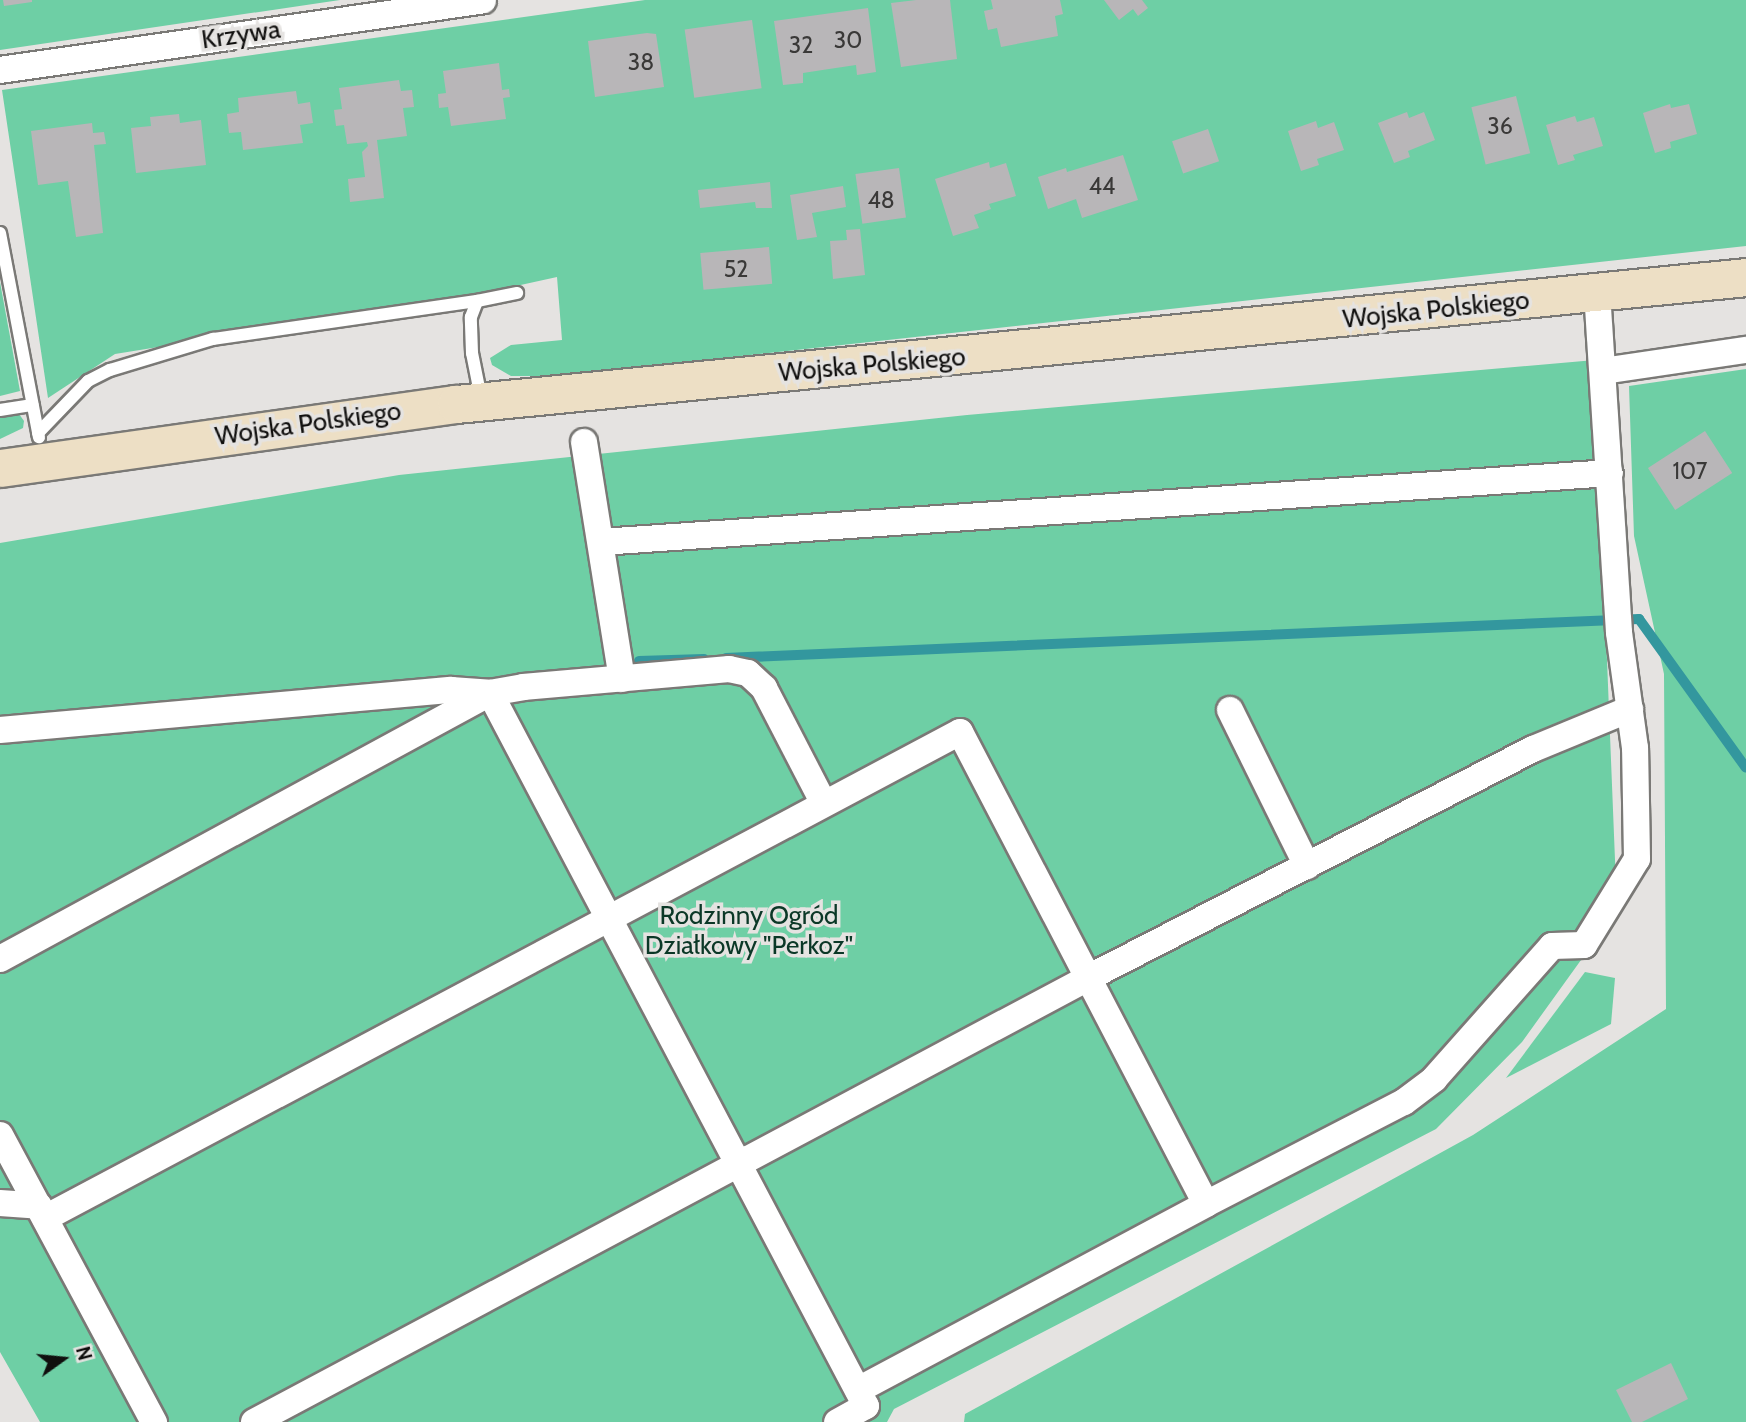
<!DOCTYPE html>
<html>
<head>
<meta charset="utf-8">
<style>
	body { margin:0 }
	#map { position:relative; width:1746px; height:1422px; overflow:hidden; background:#e5e3e1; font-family:Cabin,sans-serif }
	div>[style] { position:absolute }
	.green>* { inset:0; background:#6ecfa5 }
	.stream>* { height:10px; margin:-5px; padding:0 5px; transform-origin:5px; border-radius:5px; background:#33979e }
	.building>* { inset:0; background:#b8b6b8; transform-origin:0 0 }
	.roads { filter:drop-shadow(2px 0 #7a7976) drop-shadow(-2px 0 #7a7976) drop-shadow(0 2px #7a7976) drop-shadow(0 -2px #7a7976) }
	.lane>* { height:12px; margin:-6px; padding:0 6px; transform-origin:6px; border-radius:6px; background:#fff }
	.street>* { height:26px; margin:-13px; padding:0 13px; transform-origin:13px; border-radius:13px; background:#fff }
	.secondary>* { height:37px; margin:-18.5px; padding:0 18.5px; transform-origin:18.5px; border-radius:18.5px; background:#eddfc5 }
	span { translate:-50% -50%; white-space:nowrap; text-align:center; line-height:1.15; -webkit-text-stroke:7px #e5e3e1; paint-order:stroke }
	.number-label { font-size:23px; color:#3a3938 }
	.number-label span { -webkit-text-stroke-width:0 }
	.street-label { font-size:26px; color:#100f0e }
	.park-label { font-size:26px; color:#0b3827 }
	.north { position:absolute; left:28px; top:1324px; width:70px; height:70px; -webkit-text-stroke:5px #e5e3e1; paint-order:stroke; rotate:75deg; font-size:19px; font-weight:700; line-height:28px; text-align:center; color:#100f0e }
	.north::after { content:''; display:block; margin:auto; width:24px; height:32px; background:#100f0e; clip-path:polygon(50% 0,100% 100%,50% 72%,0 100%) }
</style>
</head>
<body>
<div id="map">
	<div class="green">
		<i style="clip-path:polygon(0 0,340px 0,0 50px)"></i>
		<i style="clip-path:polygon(645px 0,1746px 0,1746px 246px,558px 376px,511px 376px,492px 365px,490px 358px,511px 345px,562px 340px,557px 277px,451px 300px,115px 354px,48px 398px,2px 90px)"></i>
		<i style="clip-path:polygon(0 282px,20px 391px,0 396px)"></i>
		<i style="clip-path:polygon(1595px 360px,1617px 910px,1522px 1042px,1436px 1129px,894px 1409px,887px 1422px,40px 1422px,0 1352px,0 543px,399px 475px,967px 415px)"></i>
		<i style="clip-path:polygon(1746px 369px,1746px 1422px,964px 1422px,965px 1414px,1473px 1135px,1666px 1009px,1664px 674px,1634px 536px,1629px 386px)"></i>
		<i style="clip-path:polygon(19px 414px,24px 421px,23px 428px,0 439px,0 417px)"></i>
		<i style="clip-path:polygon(1585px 972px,1615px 978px,1611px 1024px,1506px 1078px)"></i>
	</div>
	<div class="stream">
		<i style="left:726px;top:658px;width:914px;rotate:-2.45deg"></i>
		<i style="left:1639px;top:619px;width:183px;rotate:54.3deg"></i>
		<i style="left:639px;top:661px;width:65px;rotate:-1.8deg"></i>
	</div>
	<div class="building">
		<i style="clip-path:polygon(3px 0,32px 0,32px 2px,4px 6px)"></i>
		<i style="clip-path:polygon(916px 0,950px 0,957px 59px,901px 67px,891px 3px)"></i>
		<i style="clip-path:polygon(991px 0,1060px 0,1063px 14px,1055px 16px,1058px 36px,1001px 47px,997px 28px,988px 30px,984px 11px,993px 9px)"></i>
		<i style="clip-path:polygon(1104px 0,1142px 0,1148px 8px,1138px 16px,1133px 9px,1119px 20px)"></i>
		<i style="clip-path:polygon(868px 8px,876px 72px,857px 75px,856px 65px,829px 69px,803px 73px,803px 83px,783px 85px,774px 21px)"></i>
		<i style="left:752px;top:20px;width:69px;height:68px;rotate:82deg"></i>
		<i style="clip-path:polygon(647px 33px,656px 34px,664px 87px,595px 97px,588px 41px)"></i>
		<i style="clip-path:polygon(499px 63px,502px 90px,509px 89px,510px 97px,503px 98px,506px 119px,451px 126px,448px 107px,439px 108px,438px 94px,446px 93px,443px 71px)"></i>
		<i style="clip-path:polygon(399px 80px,401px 91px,412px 90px,414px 107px,403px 108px,407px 136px,377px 140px,384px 198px,350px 202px,348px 179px,365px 177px,362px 152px,368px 146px,367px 142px,347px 144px,344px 125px,336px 126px,334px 110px,342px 109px,339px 88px)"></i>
		<i style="clip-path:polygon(296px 91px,298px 104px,310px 102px,313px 123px,300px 125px,303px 143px,243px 150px,241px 132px,229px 133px,227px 114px,239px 112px,238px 98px)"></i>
		<i style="left:1516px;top:96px;width:59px;height:46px;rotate:76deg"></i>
		<i style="clip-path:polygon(1670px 104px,1671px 108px,1689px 104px,1697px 134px,1670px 142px,1671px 148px,1655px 153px,1643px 113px)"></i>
		<i style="clip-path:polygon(1407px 112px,1409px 118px,1424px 112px,1435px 140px,1408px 151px,1410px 157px,1394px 163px,1378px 123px)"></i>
		<i style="clip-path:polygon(179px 114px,180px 123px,201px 120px,206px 165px,136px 173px,131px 128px,151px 126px,150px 117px)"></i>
		<i style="clip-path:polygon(1575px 116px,1577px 122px,1594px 117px,1603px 146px,1573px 155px,1575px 160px,1558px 165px,1546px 125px)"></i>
		<i style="clip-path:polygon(1316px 121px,1318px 128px,1334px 122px,1344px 150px,1317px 159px,1319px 165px,1301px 171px,1288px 131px)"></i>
		<i style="clip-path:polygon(92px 123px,93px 133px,104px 132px,106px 144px,94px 145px,103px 233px,76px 237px,68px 181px,38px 185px,31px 131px)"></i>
		<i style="left:1208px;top:129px;width:34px;height:38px;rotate:71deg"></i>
		<i style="clip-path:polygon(1123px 155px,1138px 200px,1082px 218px,1076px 199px,1048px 209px,1038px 177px,1066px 168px,1067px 172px)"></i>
		<i style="clip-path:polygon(989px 162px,990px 168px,1006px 163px,1016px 196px,989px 204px,991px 209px,974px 215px,979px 228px,953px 236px,935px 179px)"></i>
		<i style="left:899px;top:168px;width:50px;height:44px;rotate:82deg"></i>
		<i style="clip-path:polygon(770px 182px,772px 208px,756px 208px,755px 202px,700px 208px,698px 190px)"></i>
		<i style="clip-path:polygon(843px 186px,846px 207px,812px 213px,817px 237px,797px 240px,790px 195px)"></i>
		<i style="clip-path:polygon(860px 229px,865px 275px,833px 279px,830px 241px,847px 240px,846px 230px)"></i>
		<i style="left:769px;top:247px;width:37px;height:69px;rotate:85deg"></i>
		<i style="left:1705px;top:431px;width:50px;height:68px;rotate:57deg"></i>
		<i style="clip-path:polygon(1671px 1363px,1688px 1399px,1642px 1422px,1632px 1422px,1616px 1390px)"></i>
	</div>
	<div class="roads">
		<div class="lane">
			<i style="left:0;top:233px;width:208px;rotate:79.2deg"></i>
			<i style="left:481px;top:398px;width:46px;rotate:-101.3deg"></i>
			<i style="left:472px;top:353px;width:36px;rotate:-92deg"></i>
			<i style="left:471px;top:317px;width:17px;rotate:-69deg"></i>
			<i style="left:477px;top:301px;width:41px;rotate:-11.3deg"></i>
			<i style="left:0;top:410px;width:33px;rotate:-9deg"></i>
			<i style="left:38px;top:433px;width:72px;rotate:-46.1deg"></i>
			<i style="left:88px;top:381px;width:25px;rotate:-27deg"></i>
			<i style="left:110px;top:370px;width:108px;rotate:-16.8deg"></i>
			<i style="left:213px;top:339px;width:267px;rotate:-8.2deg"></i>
		</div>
		<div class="street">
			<i style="left:0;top:70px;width:488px;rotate:-8.2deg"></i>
			<i style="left:1603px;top:371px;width:145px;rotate:-8.4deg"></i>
			<i style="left:584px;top:442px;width:240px;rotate:80.9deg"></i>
			<i style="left:601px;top:542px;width:1011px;rotate:-3.91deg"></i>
			<i style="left:490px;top:693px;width:806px;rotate:62.2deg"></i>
			<i style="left:866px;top:1406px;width:33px;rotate:151deg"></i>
			<i style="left:1230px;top:710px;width:174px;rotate:63.7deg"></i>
			<i style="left:0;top:730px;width:453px;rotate:-5.1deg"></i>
			<i style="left:451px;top:690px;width:39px;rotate:4deg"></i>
			<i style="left:490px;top:693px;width:34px;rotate:-10deg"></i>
			<i style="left:523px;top:687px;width:207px;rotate:-5deg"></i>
			<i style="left:729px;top:669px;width:19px;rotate:12deg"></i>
			<i style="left:748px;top:673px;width:22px;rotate:43deg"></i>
			<i style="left:764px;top:688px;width:128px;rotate:62.6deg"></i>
			<i style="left:0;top:959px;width:558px;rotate:-28.5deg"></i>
			<i style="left:0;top:1135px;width:326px;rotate:61.8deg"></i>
			<i style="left:0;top:1203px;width:39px;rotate:4deg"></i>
			<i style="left:45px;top:1218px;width:1036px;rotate:-27.97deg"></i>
			<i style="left:960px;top:732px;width:532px;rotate:62.47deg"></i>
			<i style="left:1206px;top:1204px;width:223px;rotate:-27.3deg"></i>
			<i style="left:1404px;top:1102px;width:38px;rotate:-37deg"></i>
			<i style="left:1434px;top:1079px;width:178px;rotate:-48.4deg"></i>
			<i style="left:1552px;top:946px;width:32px;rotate:-2deg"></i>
			<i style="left:1584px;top:945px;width:101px;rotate:-58.4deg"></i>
			<i style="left:1637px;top:859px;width:111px;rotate:-91deg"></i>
			<i style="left:1635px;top:748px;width:117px;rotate:-97.9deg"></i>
			<i style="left:1619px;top:632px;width:339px;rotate:-93.7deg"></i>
			<i style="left:858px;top:1390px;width:395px;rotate:-28.1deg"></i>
			<i style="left:254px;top:1422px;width:943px;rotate:-28.03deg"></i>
			<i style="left:1086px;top:979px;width:503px;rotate:-27.23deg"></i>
			<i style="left:1533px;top:749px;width:105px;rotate:-22.4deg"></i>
		</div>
		<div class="secondary">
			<i style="left:0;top:468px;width:460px;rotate:-8deg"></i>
			<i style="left:456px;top:404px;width:1296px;rotate:-5.62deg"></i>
		</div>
	</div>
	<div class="number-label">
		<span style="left:848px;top:40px">30</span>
		<span style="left:801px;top:45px">32</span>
		<span style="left:641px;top:62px">38</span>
		<span style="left:1500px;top:126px">36</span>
		<span style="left:1102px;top:186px">44</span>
		<span style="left:881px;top:200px">48</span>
		<span style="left:736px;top:269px">52</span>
		<span style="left:1690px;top:471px">107</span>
	</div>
	<div class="street-label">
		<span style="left:241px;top:35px;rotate:-8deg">Krzywa</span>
		<span style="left:1436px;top:310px;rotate:-6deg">Wojska Polskiego</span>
		<span style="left:872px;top:365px;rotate:-5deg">Wojska Polskiego</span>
		<span style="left:308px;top:424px;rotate:-8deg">Wojska Polskiego</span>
	</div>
	<div class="park-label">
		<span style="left:749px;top:931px">Rodzinny Ogród<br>Działkowy "Perkoz"</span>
	</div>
	<div class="north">N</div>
</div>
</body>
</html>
